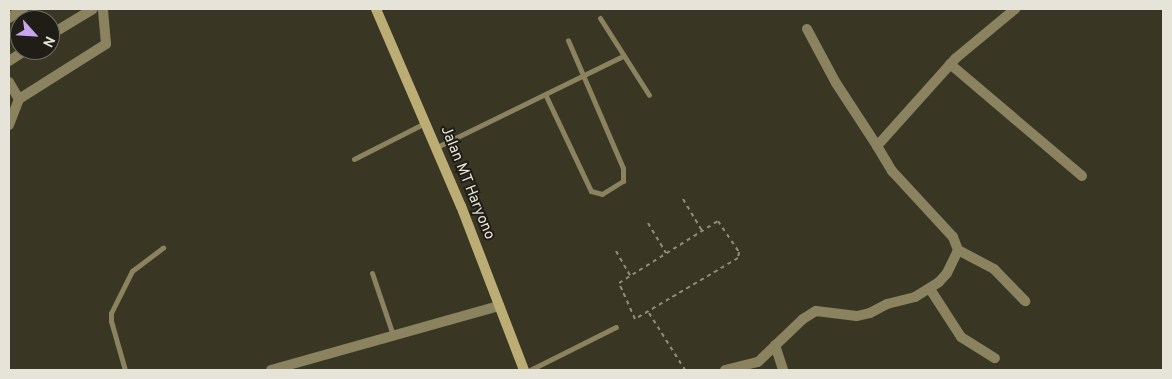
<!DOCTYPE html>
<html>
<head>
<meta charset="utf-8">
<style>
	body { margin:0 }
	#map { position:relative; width:1172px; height:379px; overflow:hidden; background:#3a3624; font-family:Overpass,sans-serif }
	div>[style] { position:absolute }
	.path>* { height:2px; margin-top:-1px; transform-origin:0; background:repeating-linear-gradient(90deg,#918d7f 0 4px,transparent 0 8px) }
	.service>* { height:5px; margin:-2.5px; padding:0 2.5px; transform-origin:2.5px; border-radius:2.5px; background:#8b825f }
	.minor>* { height:10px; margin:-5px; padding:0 5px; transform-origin:5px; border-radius:5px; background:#8b825f }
	.tertiary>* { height:10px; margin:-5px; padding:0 5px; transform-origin:5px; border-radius:5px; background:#8b825f }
	.secondary>* { height:10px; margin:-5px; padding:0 5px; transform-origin:5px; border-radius:5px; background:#bbad74 }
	span { translate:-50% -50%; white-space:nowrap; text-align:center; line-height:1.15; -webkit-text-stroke:4px #1f1d15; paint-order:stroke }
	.street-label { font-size:15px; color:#e6e3d8 }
	.frame { position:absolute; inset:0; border:10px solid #e6e3d8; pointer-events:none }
	.north { position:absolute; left:10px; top:10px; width:50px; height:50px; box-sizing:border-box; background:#1f1d15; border:1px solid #6f6c63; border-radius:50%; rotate:116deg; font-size:14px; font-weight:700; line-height:20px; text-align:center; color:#e6e3d8 }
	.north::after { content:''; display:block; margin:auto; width:18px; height:22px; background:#c8a6ef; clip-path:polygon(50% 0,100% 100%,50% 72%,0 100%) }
</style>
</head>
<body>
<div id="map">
	<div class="path">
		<i style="left:683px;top:199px;width:37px;rotate:59deg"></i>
		<i style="left:718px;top:221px;width:37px;rotate:56deg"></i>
		<i style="left:739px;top:252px;width:6px;rotate:99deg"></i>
		<i style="left:738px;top:258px;width:120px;rotate:149.4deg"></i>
		<i style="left:635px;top:319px;width:39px;rotate:-114deg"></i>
		<i style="left:619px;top:283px;width:117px;rotate:-32.1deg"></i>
		<i style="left:648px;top:223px;width:35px;rotate:59deg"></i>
		<i style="left:616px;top:251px;width:28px;rotate:60deg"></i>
		<i style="left:649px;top:313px;width:67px;rotate:57.7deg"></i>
	</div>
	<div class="service">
		<i style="left:600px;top:18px;width:91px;rotate:57.5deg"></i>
		<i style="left:546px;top:96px;width:105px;rotate:64.7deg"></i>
		<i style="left:591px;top:191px;width:11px;rotate:15deg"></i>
		<i style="left:602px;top:194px;width:25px;rotate:-32deg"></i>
		<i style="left:623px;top:181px;width:13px;rotate:-90deg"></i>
		<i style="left:623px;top:168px;width:139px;rotate:-113.3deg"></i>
		<i style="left:437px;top:147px;width:207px;rotate:-26.1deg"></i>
		<i style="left:354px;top:159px;width:80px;rotate:-26.9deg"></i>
		<i style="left:372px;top:273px;width:65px;rotate:71.3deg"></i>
		<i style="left:125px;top:370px;width:51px;rotate:-105.9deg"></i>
		<i style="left:111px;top:321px;width:8px;rotate:-90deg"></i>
		<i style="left:111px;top:313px;width:47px;rotate:-63.4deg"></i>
		<i style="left:132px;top:271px;width:39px;rotate:-37deg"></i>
		<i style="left:530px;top:370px;width:96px;rotate:-26.6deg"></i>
	</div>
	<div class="minor">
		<i style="left:9px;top:18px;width:17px;rotate:-33deg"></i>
		<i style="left:807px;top:29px;width:61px;rotate:61.8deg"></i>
		<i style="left:836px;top:83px;width:75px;rotate:56.9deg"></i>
		<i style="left:50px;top:35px;width:50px;rotate:-31.2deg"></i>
		<i style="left:9px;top:61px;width:20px;rotate:-33deg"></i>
		<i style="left:950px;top:64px;width:173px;rotate:40.3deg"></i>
		<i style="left:9px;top:82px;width:20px;rotate:60deg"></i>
		<i style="left:9px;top:125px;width:28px;rotate:-69deg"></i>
		<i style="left:19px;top:99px;width:103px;rotate:-32.3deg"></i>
		<i style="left:106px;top:44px;width:35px;rotate:-95deg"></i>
		<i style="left:958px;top:250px;width:41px;rotate:27.8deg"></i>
		<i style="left:994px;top:269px;width:45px;rotate:45.9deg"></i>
		<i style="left:930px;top:289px;width:57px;rotate:57.1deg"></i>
		<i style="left:961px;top:337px;width:40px;rotate:32deg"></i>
		<i style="left:775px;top:345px;width:26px;rotate:72deg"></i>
		<i style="left:725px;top:370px;width:34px;rotate:-14deg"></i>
		<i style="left:758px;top:362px;width:62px;rotate:-43.7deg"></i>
		<i style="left:803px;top:319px;width:15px;rotate:-32deg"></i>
		<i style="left:816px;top:311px;width:41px;rotate:7deg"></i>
		<i style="left:857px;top:316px;width:13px;rotate:-13deg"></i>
		<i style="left:870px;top:313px;width:19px;rotate:-28deg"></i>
		<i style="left:887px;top:304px;width:29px;rotate:-14deg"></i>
		<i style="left:915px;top:297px;width:28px;rotate:-32deg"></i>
		<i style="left:939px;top:282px;width:12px;rotate:-48deg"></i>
		<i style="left:947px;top:273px;width:25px;rotate:-64deg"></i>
		<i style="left:958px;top:250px;width:14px;rotate:-111deg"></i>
		<i style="left:953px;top:237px;width:90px;rotate:-132.7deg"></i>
		<i style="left:892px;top:171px;width:29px;rotate:-121deg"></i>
		<i style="left:877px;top:146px;width:118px;rotate:-48.1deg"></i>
		<i style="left:956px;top:58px;width:77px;rotate:-39.7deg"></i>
	</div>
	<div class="tertiary">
		<i style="left:271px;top:370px;width:237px;rotate:-15.7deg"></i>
	</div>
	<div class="secondary">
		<i style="left:376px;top:9px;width:215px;rotate:66.7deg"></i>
		<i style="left:461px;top:206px;width:176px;rotate:69deg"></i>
	</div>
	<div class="street-label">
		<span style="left:467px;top:183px;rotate:68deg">Jalan MT Haryono</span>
	</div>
	<div class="frame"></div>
	<div class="north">N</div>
</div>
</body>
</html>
